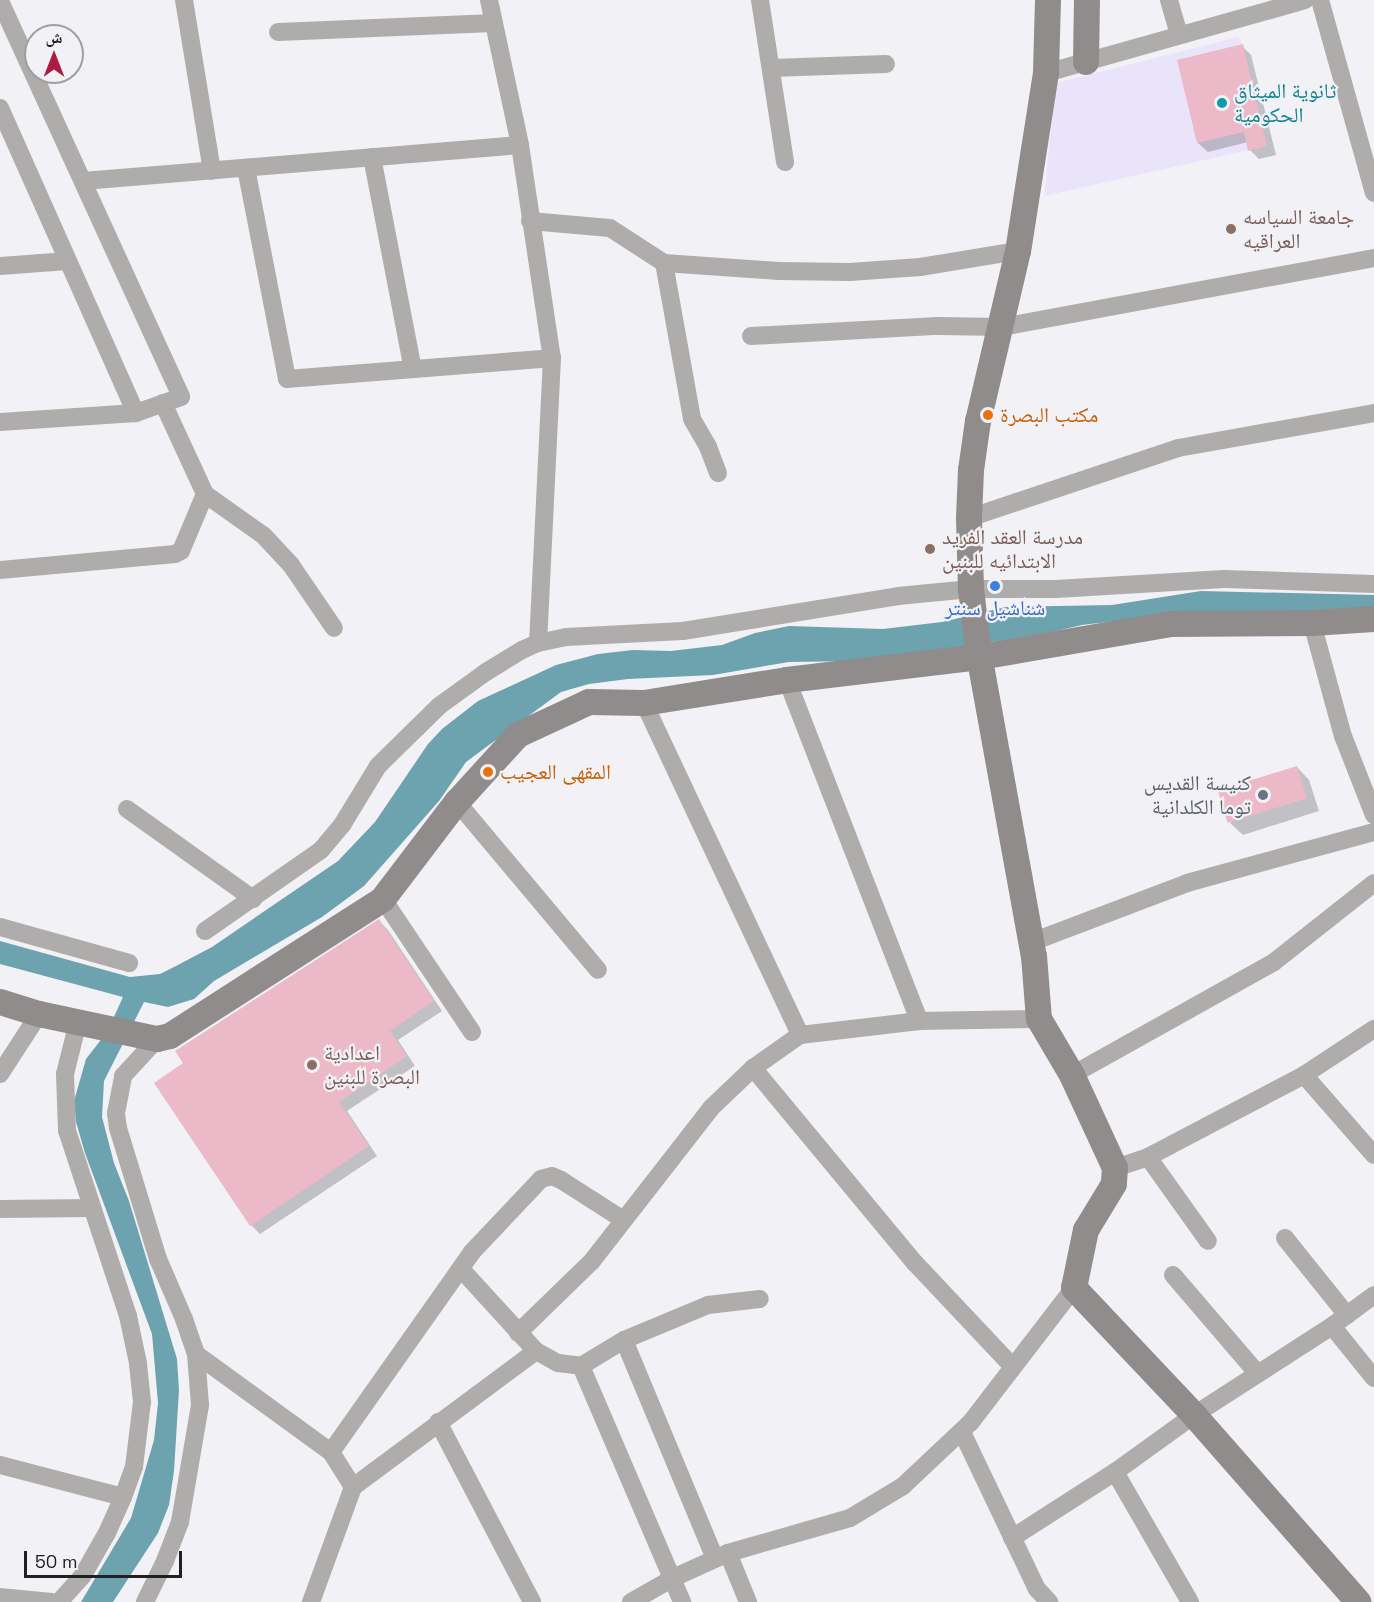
<!DOCTYPE html>
<html>
<head>
<meta charset="utf-8">
<style>
	body { margin:0 }
	#map { position:relative; width:1374px; height:1602px; overflow:hidden; background:#f2f1f5; font-family:"Space Grotesk","Noto Naskh Arabic",sans-serif }
	div>[style] { position:absolute }
	.education>* { inset:0; background:#eae4fa }
	.water>* { inset:0; background:#6ca3af }
	.shadow>* { inset:0; background:#0003 }
	.building>* { inset:0; background:#ebb9c8; transform-origin:0 0 }
	.street>* { height:18px; margin:-9px; padding:0 9px; transform-origin:9px; border-radius:9px; background:#afadac }
	.secondary>* { height:26px; margin:-13px; padding:0 13px; transform-origin:13px; border-radius:13px; background:#8f8c8b }
	.dots>* { width:16px; height:16px; translate:-50% -50%; box-sizing:border-box; border:3px solid #f2f1f5; border-radius:50% }
	span { translate:-50% -50%; white-space:nowrap; text-align:center; line-height:1.15; -webkit-text-stroke:4.5px #f2f1f5; paint-order:stroke }
	.culture-label { font-size:21px; color:#0d838f }
	.left { translate:0 -50%; text-align:left }
	.education-label { font-size:21px; color:#785e54 }
	.food-label { font-size:21px; color:#c56008 }
	.shop-label { font-size:21px; color:#366cbe }
	.worship-label { font-size:21px; color:#5b616d }
	.right { translate:-100% -50%; text-align:right }
	.north { position:absolute; left:24px; top:24px; width:60px; height:60px; box-sizing:border-box; background:#f2f1f5; border:2px solid #9e9da0; border-radius:50%; rotate:0deg; font-size:16px; font-weight:700; line-height:24px; text-align:center; color:#202021 }
	.north::after { content:''; display:block; margin:auto; width:21px; height:27px; background:#ae1b42; clip-path:polygon(50% 0,100% 100%,50% 72%,0 100%) }
	.scale { position:absolute; left:24px; top:1551px; width:158px; height:27px; box-sizing:border-box; border:3px solid #202021; border-top:0; padding-left:8px; font-size:18px; line-height:21px; white-space:nowrap; color:#202021; -webkit-text-stroke:4px #f2f1f5; paint-order:stroke }
</style>
</head>
<body>
<div id="map">
	<div class="education">
		<i style="clip-path:polygon(1238px 37px,1243px 44px,1267px 146px,1044px 196px,1056px 83px)"></i>
	</div>
	<div class="water">
		<i style="clip-path:polygon(1201px 591px,1374px 595px,1374px 609px,1157px 616px,1082px 625px,1047px 633px,916px 654px,856px 661px,789px 662px,713px 675px,628px 679px,589px 684px,561px 692px,466px 762px,439px 801px,364px 886px,322px 917px,214px 981px,194px 999px,168px 1007px,144px 1002px,104px 1081px,102px 1117px,114px 1163px,129px 1201px,177px 1359px,179px 1390px,174px 1471px,169px 1505px,158px 1533px,113px 1602px,81px 1602px,131px 1518px,154px 1440px,158px 1403px,152px 1334px,85px 1153px,76px 1122px,74px 1101px,86px 1059px,107px 1032px,123px 997px,0 964px,0 941px,130px 977px,160px 974px,176px 966px,212px 947px,338px 861px,375px 822px,428px 744px,442px 729px,478px 701px,556px 665px,598px 654px,633px 650px,671px 651px,722px 645px,755px 633px,789px 626px,883px 629px,942px 622px,1006px 607px,1112px 605px)"></i>
	</div>
	<div class="shadow">
		<i style="clip-path:polygon(1242px 46px,1251px 55px,1276px 155px,1259px 159px,1250px 150px,1248px 142px,1208px 152px,1198px 143px)"></i>
		<i style="clip-path:polygon(1297px 767px,1309px 780px,1319px 811px,1243px 835px,1230px 823px)"></i>
		<i style="clip-path:polygon(379px 921px,388px 930px,442px 1011px,398px 1040px,415px 1066px,347px 1111px,377px 1156px,260px 1234px,251px 1225px)"></i>
	</div>
	<div class="building">
		<i style="clip-path:polygon(1243px 44px,1267px 146px,1248px 151px,1244px 132px,1197px 143px,1177px 60px)"></i>
		<i style="left:1297px;top:766px;width:34px;height:83px;rotate:73deg"></i>
		<i style="clip-path:polygon(379px 919px,434px 1001px,390px 1031px,407px 1056px,339px 1102px,369px 1146px,250px 1226px,154px 1083px,183px 1063px,175px 1051px)"></i>
	</div>
	<div class="street">
		<i style="left:184px;top:0;width:173px;rotate:80.7deg"></i>
		<i style="left:489px;top:0;width:148px;rotate:77.9deg"></i>
		<i style="left:520px;top:145px;width:215px;rotate:81.5deg"></i>
		<i style="left:552px;top:358px;width:285px;rotate:92.8deg"></i>
		<i style="left:760px;top:0;width:164px;rotate:81.2deg"></i>
		<i style="left:1169px;top:0;width:36px;rotate:74deg"></i>
		<i style="left:1320px;top:0;width:200px;rotate:74.4deg"></i>
		<i style="left:0;top:1px;width:435px;rotate:65.4deg"></i>
		<i style="left:181px;top:397px;width:48px;rotate:160.4deg"></i>
		<i style="left:136px;top:413px;width:136px;rotate:176.2deg"></i>
		<i style="left:278px;top:32px;width:216px;rotate:-2.4deg"></i>
		<i style="left:772px;top:68px;width:114px;rotate:-2deg"></i>
		<i style="left:1046px;top:73px;width:269px;rotate:-15.7deg"></i>
		<i style="left:0;top:108px;width:334px;rotate:66deg"></i>
		<i style="left:372px;top:157px;width:216px;rotate:79.1deg"></i>
		<i style="left:246px;top:168px;width:215px;rotate:79deg"></i>
		<i style="left:287px;top:379px;width:266px;rotate:-4.5deg"></i>
		<i style="left:83px;top:181px;width:438px;rotate:-4.7deg"></i>
		<i style="left:530px;top:221px;width:80px;rotate:5deg"></i>
		<i style="left:610px;top:228px;width:64px;rotate:32.9deg"></i>
		<i style="left:664px;top:263px;width:115px;rotate:4deg"></i>
		<i style="left:779px;top:271px;width:71px;rotate:0.8deg"></i>
		<i style="left:850px;top:272px;width:70px;rotate:-4.1deg"></i>
		<i style="left:920px;top:267px;width:99px;rotate:-9.3deg"></i>
		<i style="left:664px;top:263px;width:158px;rotate:79.8deg"></i>
		<i style="left:692px;top:419px;width:32px;rotate:60deg"></i>
		<i style="left:708px;top:447px;width:28px;rotate:69deg"></i>
		<i style="left:0;top:266px;width:68px;rotate:-4.2deg"></i>
		<i style="left:751px;top:336px;width:187px;rotate:-3.1deg"></i>
		<i style="left:938px;top:326px;width:64px;rotate:0.9deg"></i>
		<i style="left:1002px;top:327px;width:378px;rotate:-10.5deg"></i>
		<i style="left:163px;top:403px;width:100px;rotate:65.2deg"></i>
		<i style="left:205px;top:494px;width:72px;rotate:35.4deg"></i>
		<i style="left:264px;top:536px;width:40px;rotate:47deg"></i>
		<i style="left:291px;top:565px;width:76px;rotate:55.7deg"></i>
		<i style="left:969px;top:518px;width:220px;rotate:-18.5deg"></i>
		<i style="left:1178px;top:448px;width:199px;rotate:-10.1deg"></i>
		<i style="left:0;top:570px;width:176px;rotate:-5.2deg"></i>
		<i style="left:175px;top:554px;width:7px;rotate:-27deg"></i>
		<i style="left:181px;top:551px;width:62px;rotate:-67.2deg"></i>
		<i style="left:1312px;top:623px;width:117px;rotate:74.7deg"></i>
		<i style="left:1343px;top:736px;width:85px;rotate:68.6deg"></i>
		<i style="left:787px;top:680px;width:366px;rotate:68.8deg"></i>
		<i style="left:644px;top:703px;width:367px;rotate:64.8deg"></i>
		<i style="left:457px;top:802px;width:219px;rotate:50deg"></i>
		<i style="left:127px;top:809px;width:155px;rotate:35.5deg"></i>
		<i style="left:383px;top:899px;width:160px;rotate:56.2deg"></i>
		<i style="left:0;top:927px;width:134px;rotate:15.6deg"></i>
		<i style="left:205px;top:931px;width:141px;rotate:-34.9deg"></i>
		<i style="left:321px;top:850px;width:33px;rotate:-50deg"></i>
		<i style="left:342px;top:825px;width:69px;rotate:-58.6deg"></i>
		<i style="left:378px;top:766px;width:86px;rotate:-44.5deg"></i>
		<i style="left:439px;top:706px;width:58px;rotate:-35.9deg"></i>
		<i style="left:486px;top:672px;width:42px;rotate:-31.4deg"></i>
		<i style="left:522px;top:650px;width:17px;rotate:-24deg"></i>
		<i style="left:538px;top:643px;width:29px;rotate:-12deg"></i>
		<i style="left:566px;top:637px;width:117px;rotate:-2.9deg"></i>
		<i style="left:683px;top:631px;width:218px;rotate:-9.2deg"></i>
		<i style="left:898px;top:596px;width:73px;rotate:-5.5deg"></i>
		<i style="left:971px;top:589px;width:85px"></i>
		<i style="left:1056px;top:589px;width:168px;rotate:-3.4deg"></i>
		<i style="left:1224px;top:579px;width:150px;rotate:1.9deg"></i>
		<i style="left:1032px;top:942px;width:166px;rotate:-20.8deg"></i>
		<i style="left:1187px;top:883px;width:194px;rotate:-15.3deg"></i>
		<i style="left:753px;top:1068px;width:254px;rotate:50.3deg"></i>
		<i style="left:915px;top:1263px;width:141px;rotate:46.7deg"></i>
		<i style="left:0;top:1074px;width:72px;rotate:-57deg"></i>
		<i style="left:1072px;top:1075px;width:231px;rotate:-29.2deg"></i>
		<i style="left:1274px;top:962px;width:127px;rotate:-38.3deg"></i>
		<i style="left:1304px;top:1075px;width:106px;rotate:48.8deg"></i>
		<i style="left:1148px;top:1157px;width:103px;rotate:54.5deg"></i>
		<i style="left:1115px;top:1168px;width:35px;rotate:-18deg"></i>
		<i style="left:1148px;top:1157px;width:176px;rotate:-27.7deg"></i>
		<i style="left:1304px;top:1075px;width:84px;rotate:-33.3deg"></i>
		<i style="left:0;top:1209px;width:92px;rotate:-0.6deg"></i>
		<i style="left:1285px;top:1238px;width:99px;rotate:51.2deg"></i>
		<i style="left:461px;top:1269px;width:111px;rotate:47.6deg"></i>
		<i style="left:536px;top:1351px;width:25px;rotate:29deg"></i>
		<i style="left:558px;top:1363px;width:23px;rotate:7deg"></i>
		<i style="left:581px;top:1366px;width:257px;rotate:66.8deg"></i>
		<i style="left:1173px;top:1275px;width:130px;rotate:49.4deg"></i>
		<i style="left:1332px;top:1326px;width:67px;rotate:51.1deg"></i>
		<i style="left:518px;top:1333px;width:103px;rotate:-44.2deg"></i>
		<i style="left:592px;top:1261px;width:194px;rotate:-52.1deg"></i>
		<i style="left:711px;top:1108px;width:58px;rotate:-43.6deg"></i>
		<i style="left:753px;top:1068px;width:57px;rotate:-35.1deg"></i>
		<i style="left:800px;top:1035px;width:120px;rotate:-6.7deg"></i>
		<i style="left:919px;top:1021px;width:120px;rotate:-1deg"></i>
		<i style="left:624px;top:1340px;width:237px;rotate:67.4deg"></i>
		<i style="left:196px;top:1354px;width:167px;rotate:36deg"></i>
		<i style="left:331px;top:1452px;width:41px;rotate:57.8deg"></i>
		<i style="left:581px;top:1366px;width:50px;rotate:-31.2deg"></i>
		<i style="left:624px;top:1340px;width:91px;rotate:-22.6deg"></i>
		<i style="left:708px;top:1305px;width:52px;rotate:-6.6deg"></i>
		<i style="left:438px;top:1422px;width:203px;rotate:62.4deg"></i>
		<i style="left:962px;top:1432px;width:174px;rotate:64.5deg"></i>
		<i style="left:1037px;top:1589px;width:18px;rotate:47deg"></i>
		<i style="left:331px;top:1452px;width:245px;rotate:-54.8deg"></i>
		<i style="left:472px;top:1252px;width:100px;rotate:-46.6deg"></i>
		<i style="left:541px;top:1179px;width:11px;rotate:-15deg"></i>
		<i style="left:552px;top:1176px;width:10px;rotate:24deg"></i>
		<i style="left:561px;top:1180px;width:72px;rotate:32.6deg"></i>
		<i style="left:0;top:1465px;width:127px;rotate:14.6deg"></i>
		<i style="left:1115px;top:1472px;width:150px;rotate:60deg"></i>
		<i style="left:1012px;top:1538px;width:122px;rotate:-32.7deg"></i>
		<i style="left:1115px;top:1472px;width:97px;rotate:-35.8deg"></i>
		<i style="left:1194px;top:1415px;width:164px;rotate:-32.8deg"></i>
		<i style="left:1332px;top:1326px;width:52px;rotate:-36.4deg"></i>
		<i style="left:728px;top:1553px;width:53px;rotate:67.8deg"></i>
		<i style="left:0;top:1597px;width:52px;rotate:5.5deg"></i>
		<i style="left:59px;top:1602px;width:36px;rotate:-48deg"></i>
		<i style="left:83px;top:1575px;width:48px;rotate:-60.3deg"></i>
		<i style="left:107px;top:1533px;width:39px;rotate:-66deg"></i>
		<i style="left:123px;top:1497px;width:32px;rotate:-70deg"></i>
		<i style="left:134px;top:1467px;width:65px;rotate:-83deg"></i>
		<i style="left:142px;top:1402px;width:39px;rotate:-96deg"></i>
		<i style="left:138px;top:1363px;width:48px;rotate:-102deg"></i>
		<i style="left:128px;top:1316px;width:195px;rotate:-108.2deg"></i>
		<i style="left:67px;top:1131px;width:57px;rotate:-92deg"></i>
		<i style="left:65px;top:1074px;width:54px;rotate:-76deg"></i>
		<i style="left:145px;top:1602px;width:46px;rotate:-64deg"></i>
		<i style="left:165px;top:1561px;width:42px;rotate:-69deg"></i>
		<i style="left:180px;top:1522px;width:119px;rotate:-80.3deg"></i>
		<i style="left:200px;top:1405px;width:51px;rotate:-94.5deg"></i>
		<i style="left:196px;top:1354px;width:37px;rotate:-109deg"></i>
		<i style="left:184px;top:1319px;width:65px;rotate:-113.4deg"></i>
		<i style="left:158px;top:1259px;width:137px;rotate:-107deg"></i>
		<i style="left:118px;top:1128px;width:15px;rotate:-98deg"></i>
		<i style="left:116px;top:1113px;width:38px;rotate:-79deg"></i>
		<i style="left:123px;top:1076px;width:50px;rotate:-47.4deg"></i>
		<i style="left:311px;top:1602px;width:122px;rotate:-69.9deg"></i>
		<i style="left:353px;top:1487px;width:228px;rotate:-36.6deg"></i>
		<i style="left:631px;top:1602px;width:48px;rotate:-29.7deg"></i>
		<i style="left:673px;top:1578px;width:60px;rotate:-24.4deg"></i>
		<i style="left:728px;top:1553px;width:127px;rotate:-16deg"></i>
		<i style="left:850px;top:1518px;width:62px;rotate:-31.1deg"></i>
		<i style="left:903px;top:1486px;width:93px;rotate:-43.3deg"></i>
		<i style="left:971px;top:1422px;width:169px;rotate:-52.5deg"></i>
	</div>
	<div class="secondary">
		<i style="left:1048px;top:0;width:73px;rotate:91.6deg"></i>
		<i style="left:1046px;top:73px;width:180px;rotate:98.9deg"></i>
		<i style="left:1018px;top:251px;width:175px;rotate:103.2deg"></i>
		<i style="left:978px;top:421px;width:49px;rotate:98.1deg"></i>
		<i style="left:971px;top:470px;width:48px;rotate:92.4deg"></i>
		<i style="left:969px;top:518px;width:71px;rotate:88.4deg"></i>
		<i style="left:971px;top:589px;width:60px;rotate:83.3deg"></i>
		<i style="left:978px;top:649px;width:312px;rotate:79.7deg"></i>
		<i style="left:1034px;top:956px;width:63px;rotate:85.5deg"></i>
		<i style="left:1039px;top:1019px;width:65px;rotate:59.5deg"></i>
		<i style="left:1072px;top:1075px;width:102px;rotate:65.2deg"></i>
		<i style="left:1115px;top:1168px;width:16px;rotate:94deg"></i>
		<i style="left:1114px;top:1184px;width:54px;rotate:121.3deg"></i>
		<i style="left:1086px;top:1230px;width:59px;rotate:101.7deg"></i>
		<i style="left:1074px;top:1288px;width:175px;rotate:46.6deg"></i>
		<i style="left:1194px;top:1415px;width:249px;rotate:48.7deg"></i>
		<i style="left:1086px;top:62px;width:62px;rotate:-89.1deg"></i>
		<i style="left:0;top:1002px;width:41px;rotate:17.1deg"></i>
		<i style="left:39px;top:1014px;width:121px;rotate:12deg"></i>
		<i style="left:157px;top:1039px;width:13px;rotate:-13deg"></i>
		<i style="left:170px;top:1036px;width:253px;rotate:-32.7deg"></i>
		<i style="left:383px;top:899px;width:122px;rotate:-52.7deg"></i>
		<i style="left:457px;top:802px;width:91px;rotate:-47.7deg"></i>
		<i style="left:518px;top:735px;width:78px;rotate:-24.9deg"></i>
		<i style="left:589px;top:702px;width:55px;rotate:1deg"></i>
		<i style="left:644px;top:703px;width:145px;rotate:-9.1deg"></i>
		<i style="left:787px;top:680px;width:194px;rotate:-6.8deg"></i>
		<i style="left:980px;top:657px;width:194px;rotate:-9.8deg"></i>
		<i style="left:1171px;top:624px;width:141px;rotate:-0.4deg"></i>
		<i style="left:1312px;top:623px;width:62px;rotate:-3.7deg"></i>
	</div>
	<div class="dots">
		<i style="left:1222px;top:103px;background:#0f9aa8"></i>
		<i style="left:1231px;top:229px;background:#8d6e63"></i>
		<i style="left:988px;top:415px;background:#e8710a"></i>
		<i style="left:930px;top:549px;background:#8d6e63"></i>
		<i style="left:995px;top:586px;background:#3f7fe0"></i>
		<i style="left:488px;top:772px;background:#e8710a"></i>
		<i style="left:1263px;top:795px;background:#6b7280"></i>
		<i style="left:312px;top:1065px;background:#8d6e63"></i>
	</div>
	<div class="culture-label">
		<span class="left" style="left:1234px;top:103px">ثانوية الميثاق<br>الحكومية</span>
	</div>
	<div class="education-label">
		<span class="left" style="left:1243px;top:229px">جامعة السياسه<br>العراقيه</span>
		<span class="left" style="left:942px;top:549px">مدرسة العقد الفريد<br>الابتدائيه للبنين</span>
		<span class="left" style="left:324px;top:1065px">اعدادية<br>البصرة للبنين</span>
	</div>
	<div class="food-label">
		<span class="left" style="left:1000px;top:415px">مكتب البصرة</span>
		<span class="left" style="left:500px;top:772px">المقهى العجيب</span>
	</div>
	<div class="shop-label">
		<span style="left:995px;top:608px">شناشيل سنتر</span>
	</div>
	<div class="worship-label">
		<span class="right" style="left:1251px;top:795px">كنيسة القديس<br>توما الكلدانية</span>
	</div>
	<div class="north">ش</div>
	<div class="scale">50 m</div>
</div>
</body>
</html>
